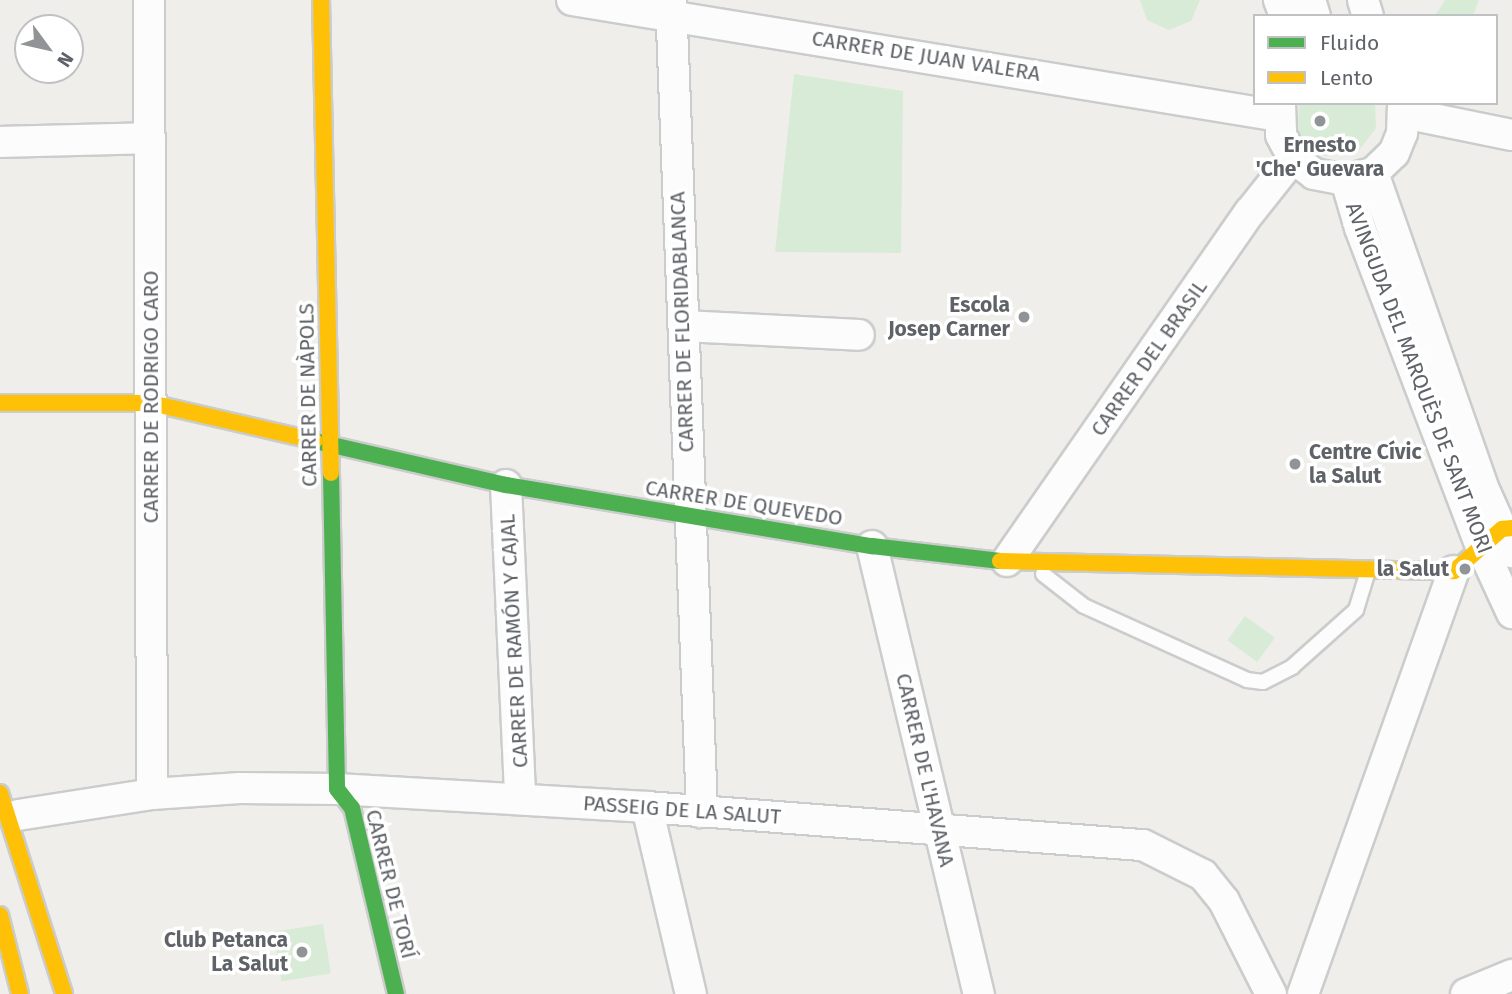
<!DOCTYPE html>
<html>
<head>
<meta charset="utf-8">
<style>
	body { margin:0 }
	#map { position:relative; width:1512px; height:994px; overflow:hidden; background:#efeeea; font-family:"Fira Sans",sans-serif }
	div>[style] { position:absolute }
	.green>* { inset:0; background:#d8ebd6; transform-origin:0 0 }
	.roads { filter:drop-shadow(2px 0 #cbcccc) drop-shadow(-2px 0 #cbcccc) drop-shadow(0 2px #cbcccc) drop-shadow(0 -2px #cbcccc) }
	.lane>* { height:14px; margin:-7px; padding:0 7px; transform-origin:7px; border-radius:7px; background:#fdfcfc }
	.street>* { height:30px; margin:-15px; padding:0 15px; transform-origin:15px; border-radius:15px; background:#fdfcfc }
	.fast>* { height:16px; margin:-8px; padding:0 8px; transform-origin:8px; border-radius:8px; background:#4caf50 }
	.slow>* { height:16px; margin:-8px; padding:0 8px; transform-origin:8px; border-radius:8px; background:#ffc107 }
	.dots>* { width:19px; height:19px; translate:-50% -50%; box-sizing:border-box; border:4px solid #fff; border-radius:50% }
	span { translate:-50% -50%; white-space:nowrap; text-align:center; line-height:1.15; -webkit-text-stroke:7px #fff; paint-order:stroke }
	.street-label { font-size:21px; color:#5f6368 }
	.poi-label { font-size:21px; color:#5f6368; font-weight:700 }
	.right { translate:-100% -50%; text-align:right }
	.left { translate:0 -50%; text-align:left }
	.legend { position:absolute; left:1253px; top:14px; width:245px; height:91px; box-sizing:border-box; background:#fff; border:2px solid #bfc1c3; margin:0; padding:9px 12px; list-style:none; font-size:21px; color:#5f6368 }
	.legend li { display:flex; align-items:center; gap:14px; height:35px }
	.legend b { width:35px; border:2px solid #bfc1c3 }
	.north { position:absolute; left:14px; top:14px; width:70px; height:70px; box-sizing:border-box; background:#fff; border:2px solid #bfc1c3; border-radius:50%; rotate:123deg; font-size:19px; font-weight:700; line-height:28px; text-align:center; color:#5f6368 }
	.north::after { content:''; display:block; margin:auto; width:24px; height:32px; background:#919496; clip-path:polygon(50% 0,100% 100%,50% 72%,0 100%) }
</style>
</head>
<body>
<div id="map">
	<div class="green">
		<i style="clip-path:polygon(1140px 0,1200px 0,1191px 21px,1169px 30px,1147px 20px)"></i>
		<i style="clip-path:polygon(1445px 0,1479px 0,1473px 16px,1435px 16px)"></i>
		<i style="clip-path:polygon(794px 74px,903px 91px,901px 253px,775px 252px)"></i>
		<i style="clip-path:polygon(1299px 103px,1375px 103px,1376px 128px,1356px 154px,1322px 156px,1298px 132px)"></i>
		<i style="left:1245px;top:616px;width:37px;height:30px;rotate:36deg"></i>
		<i style="left:323px;top:924px;width:50px;height:50px;rotate:81deg"></i>
	</div>
	<div class="roads">
		<div class="lane">
			<i style="left:1043px;top:574px;width:52px;rotate:38deg"></i>
			<i style="left:1084px;top:606px;width:179px;rotate:24.4deg"></i>
			<i style="left:1247px;top:680px;width:16px;rotate:7deg"></i>
			<i style="left:1263px;top:682px;width:33px;rotate:-27deg"></i>
			<i style="left:1292px;top:667px;width:86px;rotate:-41.7deg"></i>
			<i style="left:1356px;top:610px;width:41px;rotate:-72.9deg"></i>
		</div>
		<div class="street">
			<i style="left:149px;top:0;width:794px;rotate:89.78deg"></i>
			<i style="left:572px;top:0;width:716px;rotate:9.32deg"></i>
			<i style="left:671px;top:0;width:813px;rotate:87.81deg"></i>
			<i style="left:1279px;top:0;width:17px;rotate:69deg"></i>
			<i style="left:1310px;top:0;width:17px;rotate:73deg"></i>
			<i style="left:1363px;top:0;width:17px;rotate:73deg"></i>
			<i style="left:1280px;top:103px;width:32px;rotate:88deg"></i>
			<i style="left:1281px;top:135px;width:26px;rotate:62deg"></i>
			<i style="left:1293px;top:158px;width:26px;rotate:37deg"></i>
			<i style="left:1314px;top:174px;width:33px;rotate:11deg"></i>
			<i style="left:1346px;top:180px;width:28px;rotate:-15deg"></i>
			<i style="left:1373px;top:173px;width:29px;rotate:-44deg"></i>
			<i style="left:1394px;top:153px;width:22px;rotate:-68deg"></i>
			<i style="left:1402px;top:133px;width:30px;rotate:-88deg"></i>
			<i style="left:1404px;top:113px;width:110px;rotate:11.5deg"></i>
			<i style="left:0;top:142px;width:150px;rotate:-1.5deg"></i>
			<i style="left:1373px;top:173px;width:338px;rotate:70.7deg"></i>
			<i style="left:1485px;top:492px;width:66px;rotate:65.8deg"></i>
			<i style="left:1346px;top:180px;width:50px;rotate:73.7deg"></i>
			<i style="left:1360px;top:228px;width:340px;rotate:69.2deg"></i>
			<i style="left:1481px;top:546px;width:74px;rotate:65.2deg"></i>
			<i style="left:684px;top:326px;width:175px;rotate:2.9deg"></i>
			<i style="left:506px;top:485px;width:313px;rotate:87.4deg"></i>
			<i style="left:872px;top:546px;width:461px;rotate:76.6deg"></i>
			<i style="left:1007px;top:561px;width:425px;rotate:-55.2deg"></i>
			<i style="left:1250px;top:212px;width:69px;rotate:-51.5deg"></i>
			<i style="left:647px;top:807px;width:192px;rotate:76.8deg"></i>
			<i style="left:18px;top:815px;width:136px;rotate:-8.9deg"></i>
			<i style="left:152px;top:794px;width:88px;rotate:-3.9deg"></i>
			<i style="left:240px;top:788px;width:97px;rotate:0.6deg"></i>
			<i style="left:337px;top:789px;width:311px;rotate:3.3deg"></i>
			<i style="left:647px;top:807px;width:497px;rotate:4.4deg"></i>
			<i style="left:1143px;top:845px;width:67px;rotate:26.6deg"></i>
			<i style="left:1203px;top:875px;width:33px;rotate:51deg"></i>
			<i style="left:1224px;top:901px;width:104px;rotate:63.2deg"></i>
			<i style="left:1303px;top:994px;width:449px;rotate:-70.4deg"></i>
			<i style="left:1466px;top:994px;width:50px;rotate:-22.4deg"></i>
		</div>
		<div class="fast">
			<i style="left:315px;top:441px;width:196px;rotate:13deg"></i>
			<i style="left:506px;top:485px;width:371px;rotate:9.5deg"></i>
			<i style="left:872px;top:546px;width:129px;rotate:6.7deg"></i>
			<i style="left:331px;top:473px;width:316px;rotate:88.9deg"></i>
			<i style="left:337px;top:789px;width:24px;rotate:52deg"></i>
			<i style="left:352px;top:808px;width:191px;rotate:76.7deg"></i>
		</div>
		<div class="slow">
			<i style="left:321px;top:0;width:473px;rotate:88.8deg"></i>
			<i style="left:0;top:403px;width:151px"></i>
			<i style="left:151px;top:403px;width:168px;rotate:13deg"></i>
			<i style="left:1000px;top:561px;width:454px;rotate:1.3deg"></i>
			<i style="left:1454px;top:571px;width:64px;rotate:-41.2deg"></i>
			<i style="left:1502px;top:529px;width:10px;rotate:-6deg"></i>
			<i style="left:0;top:793px;width:211px;rotate:72.3deg"></i>
			<i style="left:0;top:915px;width:81px;rotate:75.8deg"></i>
		</div>
	</div>
	<div class="dots">
		<i style="left:1320px;top:121px;background:#919496"></i>
		<i style="left:1024px;top:317px;background:#919496"></i>
		<i style="left:1295px;top:464px;background:#919496"></i>
		<i style="left:1465px;top:569px;background:#919496"></i>
		<i style="left:302px;top:952px;background:#919496"></i>
	</div>
	<div class="street-label">
		<span style="left:926px;top:56px;rotate:9deg">CARRER DE JUAN VALERA</span>
		<span style="left:682px;top:322px;rotate:-92deg">CARRER DE FLORIDABLANCA</span>
		<span style="left:1149px;top:358px;rotate:-55deg">CARRER DEL BRASIL</span>
		<span style="left:1419px;top:378px;rotate:69deg">AVINGUDA DEL MARQUÈS DE SANT MORI</span>
		<span style="left:308px;top:395px;rotate:-91deg">CARRER DE NÀPOLS</span>
		<span style="left:151px;top:397px;rotate:-90deg">CARRER DE RODRIGO CARO</span>
		<span style="left:744px;top:503px;rotate:9deg">CARRER DE QUEVEDO</span>
		<span style="left:514px;top:641px;rotate:-93deg">CARRER DE RAMÓN Y CAJAL</span>
		<span style="left:925px;top:770px;rotate:77deg">CARRER DE L'HAVANA</span>
		<span style="left:682px;top:810px;rotate:4deg">PASSEIG DE LA SALUT</span>
		<span style="left:391px;top:884px;rotate:76deg">CARRER DE TORÍ</span>
	</div>
	<div class="poi-label">
		<span style="left:1320px;top:157px">Ernesto<br>'Che' Guevara</span>
		<span class="right" style="left:1010px;top:317px">Escola<br>Josep Carner</span>
		<span class="left" style="left:1309px;top:464px">Centre Cívic<br>la Salut</span>
		<span class="right" style="left:1449px;top:569px">la Salut</span>
		<span class="right" style="left:288px;top:952px">Club Petanca<br>La Salut</span>
	</div>
	<ul class="legend">
	<li><b style="height:9px;background:#4caf50"></b>Fluido</li>
	<li><b style="height:9px;background:#ffc107"></b>Lento</li>
	</ul>
	<div class="north">N</div>
</div>
</body>
</html>
